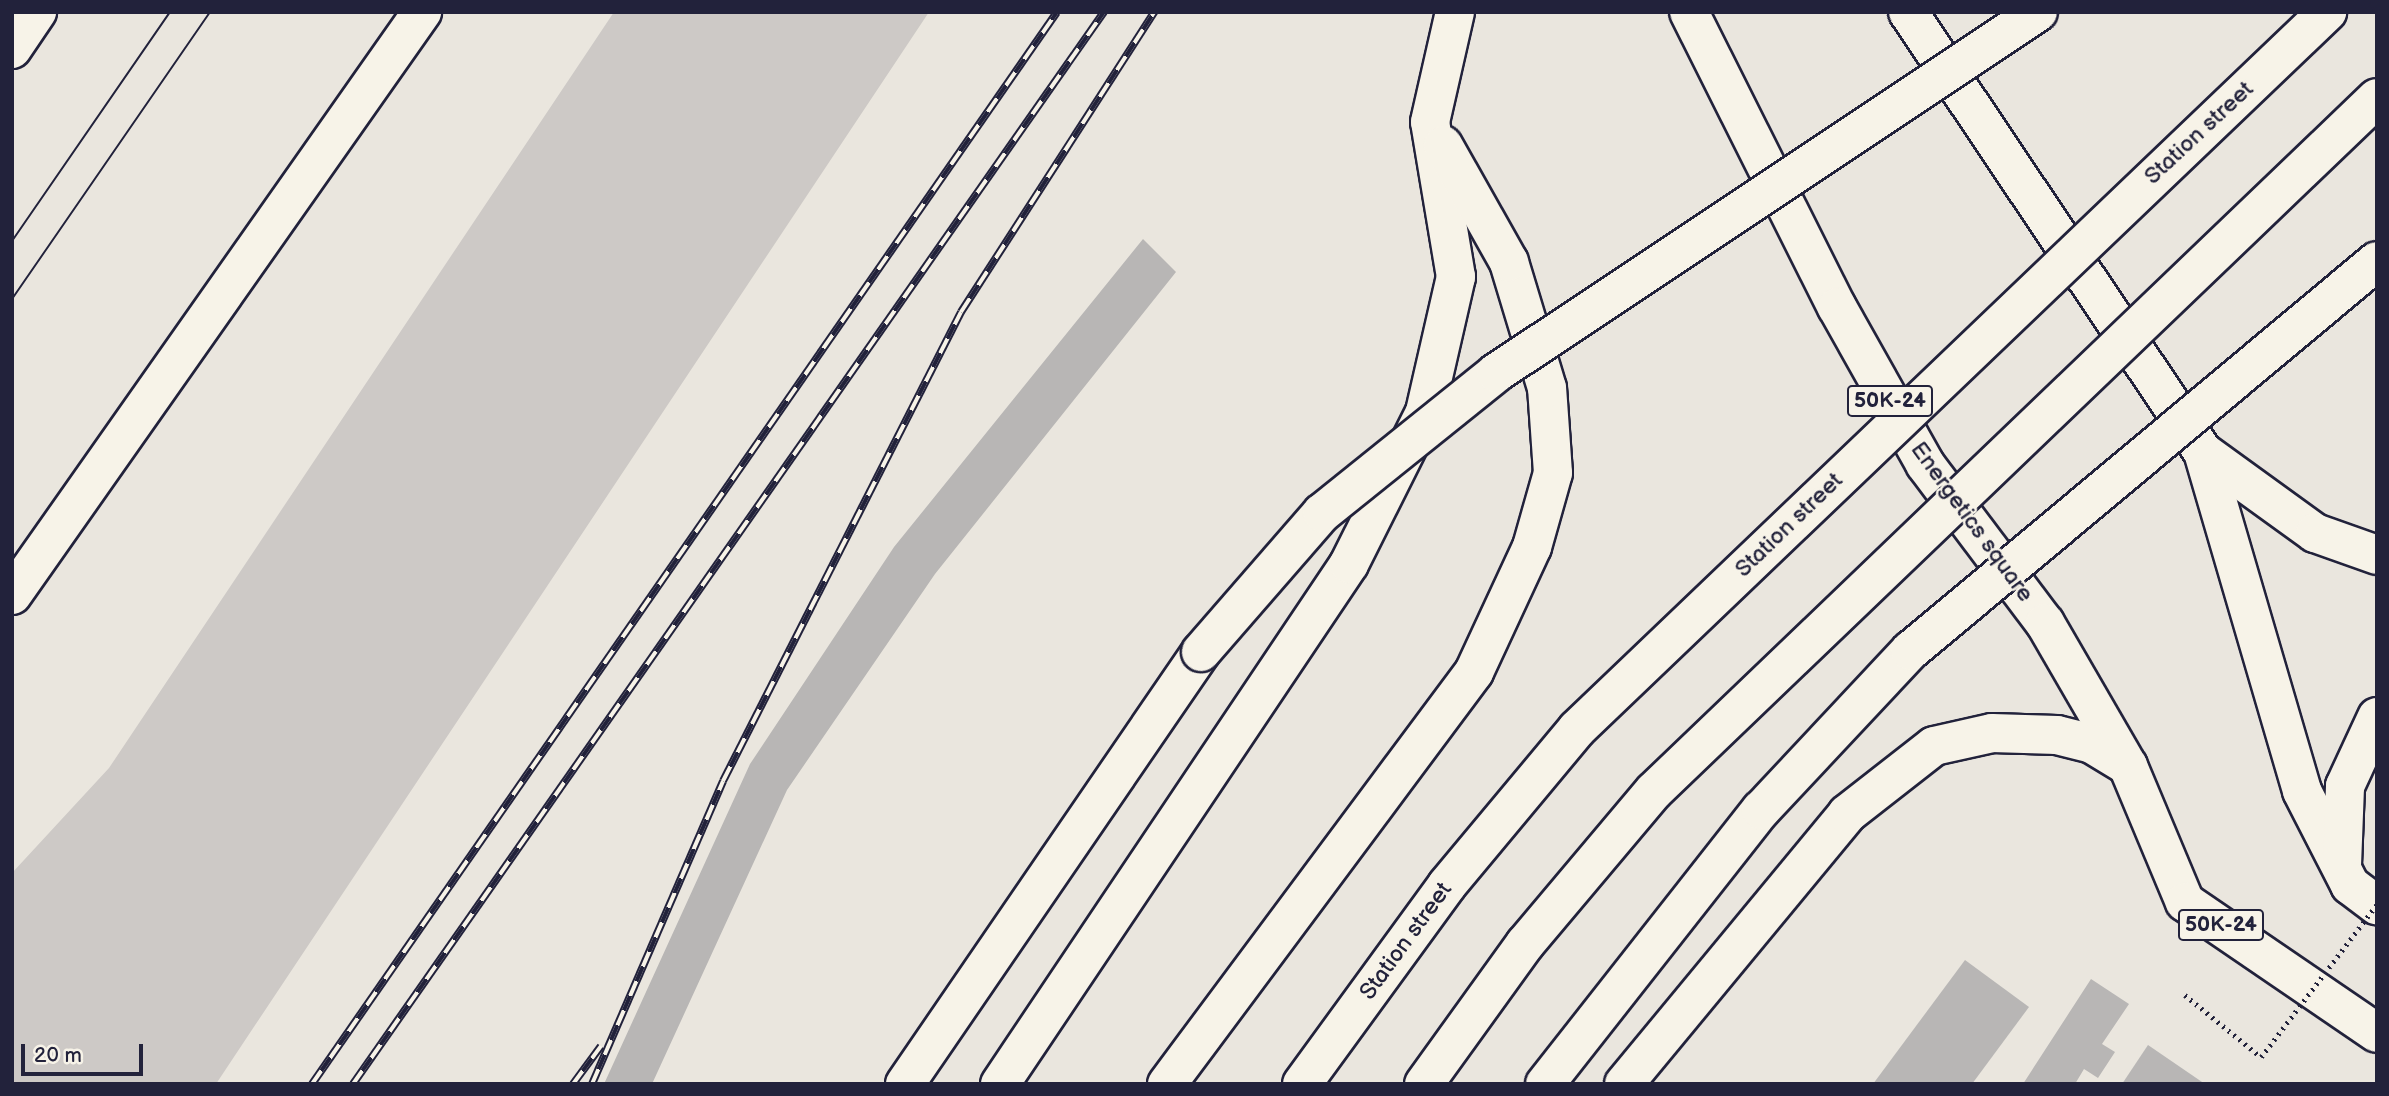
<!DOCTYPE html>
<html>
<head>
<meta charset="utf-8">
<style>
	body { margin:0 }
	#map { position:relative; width:2389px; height:1096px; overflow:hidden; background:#eae6de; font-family:"Balsamiq Sans",sans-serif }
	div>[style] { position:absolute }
	.green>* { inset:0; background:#cdc9c6 }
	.building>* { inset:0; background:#b8b6b5 }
	.path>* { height:4.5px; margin-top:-2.25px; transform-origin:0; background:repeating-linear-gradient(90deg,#22223b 0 2px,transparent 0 7px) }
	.roads { filter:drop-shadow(2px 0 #22223b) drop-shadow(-2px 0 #22223b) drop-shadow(0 2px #22223b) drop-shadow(0 -2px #22223b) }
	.primary>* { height:38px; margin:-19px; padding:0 19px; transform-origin:19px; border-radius:19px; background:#f7f3e8 }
	.tram>* { height:2px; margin:-1px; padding:0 1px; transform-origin:1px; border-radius:1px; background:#22223b }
	.rail>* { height:8px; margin-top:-4px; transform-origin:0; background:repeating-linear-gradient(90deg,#f7f3e8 0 16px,#22223b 0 32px); box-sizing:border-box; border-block:2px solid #22223b }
	.path-bridge>* { height:4.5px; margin-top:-2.25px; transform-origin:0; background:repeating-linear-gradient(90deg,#22223b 0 2px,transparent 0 7px) }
	.bridges { filter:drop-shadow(2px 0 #22223b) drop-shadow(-2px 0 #22223b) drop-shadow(0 2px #22223b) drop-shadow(0 -2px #22223b) }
	.primary-bridge>* { height:38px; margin:-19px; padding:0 19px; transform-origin:19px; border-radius:19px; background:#f7f3e8 }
	span { translate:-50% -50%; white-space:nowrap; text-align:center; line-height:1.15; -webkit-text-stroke:5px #f7f3e8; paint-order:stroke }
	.shield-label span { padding:2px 5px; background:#f7f3e8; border:2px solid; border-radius:5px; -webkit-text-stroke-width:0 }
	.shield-label { font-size:21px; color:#22223b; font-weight:700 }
	.street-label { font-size:23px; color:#22223b }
	.frame { position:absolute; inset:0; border:14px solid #22223b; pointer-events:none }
	.scale { position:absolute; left:21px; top:1044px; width:122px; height:32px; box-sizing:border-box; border:4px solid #22223b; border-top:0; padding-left:9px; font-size:21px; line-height:24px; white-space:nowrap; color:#22223b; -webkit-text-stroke:5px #f7f3e8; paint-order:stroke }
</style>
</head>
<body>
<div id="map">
	<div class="green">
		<i style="clip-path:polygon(614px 12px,929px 12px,216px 1084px,12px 1084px,12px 873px,109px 768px)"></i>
	</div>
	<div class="building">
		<i style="clip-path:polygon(1143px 239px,1176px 272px,935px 574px,787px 790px,652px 1084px,604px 1084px,750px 764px,894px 547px)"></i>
		<i style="clip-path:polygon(1965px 960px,2029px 1007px,1972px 1084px,1873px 1084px)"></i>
		<i style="clip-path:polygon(2091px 979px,2129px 1004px,2102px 1044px,2115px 1052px,2098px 1078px,2084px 1069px,2075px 1084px,2023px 1084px)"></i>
		<i style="clip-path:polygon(2148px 1045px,2205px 1084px,2122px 1084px)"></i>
	</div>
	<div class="path">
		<i style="left:2185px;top:995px;width:98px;rotate:39.2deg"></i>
	</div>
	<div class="roads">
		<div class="primary">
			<i style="left:1689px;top:12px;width:330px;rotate:63.4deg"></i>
			<i style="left:1837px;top:307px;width:180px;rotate:60.7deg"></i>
			<i style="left:1925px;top:464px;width:199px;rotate:53deg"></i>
			<i style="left:2045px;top:623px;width:165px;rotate:59.9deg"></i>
			<i style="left:2128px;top:766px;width:147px;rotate:67.3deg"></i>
			<i style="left:2185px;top:902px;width:232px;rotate:34.3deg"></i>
			<i style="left:1908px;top:12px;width:530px;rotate:56.16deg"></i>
			<i style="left:2203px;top:452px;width:353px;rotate:73.7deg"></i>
			<i style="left:2302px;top:791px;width:106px;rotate:62.9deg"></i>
			<i style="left:2350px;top:885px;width:34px;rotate:37deg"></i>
			<i style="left:12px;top:49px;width:45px;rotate:-56deg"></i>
			<i style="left:2203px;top:452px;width:138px;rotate:35.9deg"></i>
			<i style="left:2315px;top:533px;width:66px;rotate:19.5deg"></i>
			<i style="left:12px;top:595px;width:713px;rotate:-54.88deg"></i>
			<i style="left:2342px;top:865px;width:79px;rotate:-87.8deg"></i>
			<i style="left:2345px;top:786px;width:76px;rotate:-65.1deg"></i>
			<i style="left:905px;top:1084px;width:524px;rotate:-55.58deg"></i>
			<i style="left:1000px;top:1084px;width:626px;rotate:-56.13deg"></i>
			<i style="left:1349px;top:564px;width:170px;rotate:-63.4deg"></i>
			<i style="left:1425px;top:412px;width:139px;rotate:-77.1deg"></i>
			<i style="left:1456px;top:277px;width:157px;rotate:-99.5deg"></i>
			<i style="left:1430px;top:122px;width:113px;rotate:-77.2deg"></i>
			<i style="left:1167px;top:1084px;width:514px;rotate:-53.31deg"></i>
			<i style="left:1474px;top:672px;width:138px;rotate:-65.1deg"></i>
			<i style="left:1532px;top:547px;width:77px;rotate:-74.2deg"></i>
			<i style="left:1553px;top:473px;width:85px;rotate:-94deg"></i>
			<i style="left:1547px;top:388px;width:132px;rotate:-106.8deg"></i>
			<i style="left:1509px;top:262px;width:134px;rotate:-119.4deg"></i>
			<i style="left:1624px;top:1084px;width:350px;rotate:-50.4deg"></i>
			<i style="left:1847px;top:814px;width:110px;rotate:-38deg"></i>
			<i style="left:1934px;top:746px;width:59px;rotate:-12.6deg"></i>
			<i style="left:1992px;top:733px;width:65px;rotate:1.8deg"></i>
			<i style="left:2057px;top:735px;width:36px;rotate:14deg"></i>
			<i style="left:2092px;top:744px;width:42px;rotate:31.4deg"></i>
		</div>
	</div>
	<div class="tram">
		<i style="left:12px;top:241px;width:278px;rotate:-55.4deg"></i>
		<i style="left:12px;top:299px;width:349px;rotate:-55.4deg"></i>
	</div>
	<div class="rail">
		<i style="left:312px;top:1084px;width:1305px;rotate:-55.2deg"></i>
		<i style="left:353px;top:1084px;width:1309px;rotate:-54.99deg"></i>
		<i style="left:573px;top:1084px;width:47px;rotate:-53.6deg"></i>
		<i style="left:592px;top:1084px;width:330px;rotate:-66.6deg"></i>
		<i style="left:723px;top:781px;width:526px;rotate:-63.09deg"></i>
		<i style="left:961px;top:312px;width:357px;rotate:-57.2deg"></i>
	</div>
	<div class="path-bridge">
		<i style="left:2261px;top:1057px;width:192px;rotate:-52.8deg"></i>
	</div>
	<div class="bridges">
		<div class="primary-bridge">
			<i style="left:1201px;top:652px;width:184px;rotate:-49deg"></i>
			<i style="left:1322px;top:513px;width:223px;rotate:-38.8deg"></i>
			<i style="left:1496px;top:373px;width:651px;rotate:-33.67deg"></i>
			<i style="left:1302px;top:1084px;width:246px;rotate:-53.9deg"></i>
			<i style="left:1447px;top:885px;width:203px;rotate:-50.2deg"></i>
			<i style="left:1577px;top:729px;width:1038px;rotate:-43.71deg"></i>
			<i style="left:1424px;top:1084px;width:173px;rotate:-54.2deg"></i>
			<i style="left:1525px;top:944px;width:200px;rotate:-49.9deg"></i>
			<i style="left:1654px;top:791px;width:1001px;rotate:-43.79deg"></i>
			<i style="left:1545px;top:1084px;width:349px;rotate:-51.8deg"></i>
			<i style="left:1761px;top:810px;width:218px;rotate:-46.9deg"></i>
			<i style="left:1910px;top:651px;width:608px;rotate:-39.87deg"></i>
		</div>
	</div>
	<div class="shield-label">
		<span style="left:1890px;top:401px">50К-24</span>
		<span style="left:2221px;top:925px">50К-24</span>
	</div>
	<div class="street-label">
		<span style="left:2199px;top:133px;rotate:-43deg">Station street</span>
		<span style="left:1972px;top:522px;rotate:54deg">Energetics square</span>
		<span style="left:1789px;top:525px;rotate:-44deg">Station street</span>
		<span style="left:1406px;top:941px;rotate:-54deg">Station street</span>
	</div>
	<div class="frame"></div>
	<div class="scale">20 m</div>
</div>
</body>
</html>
